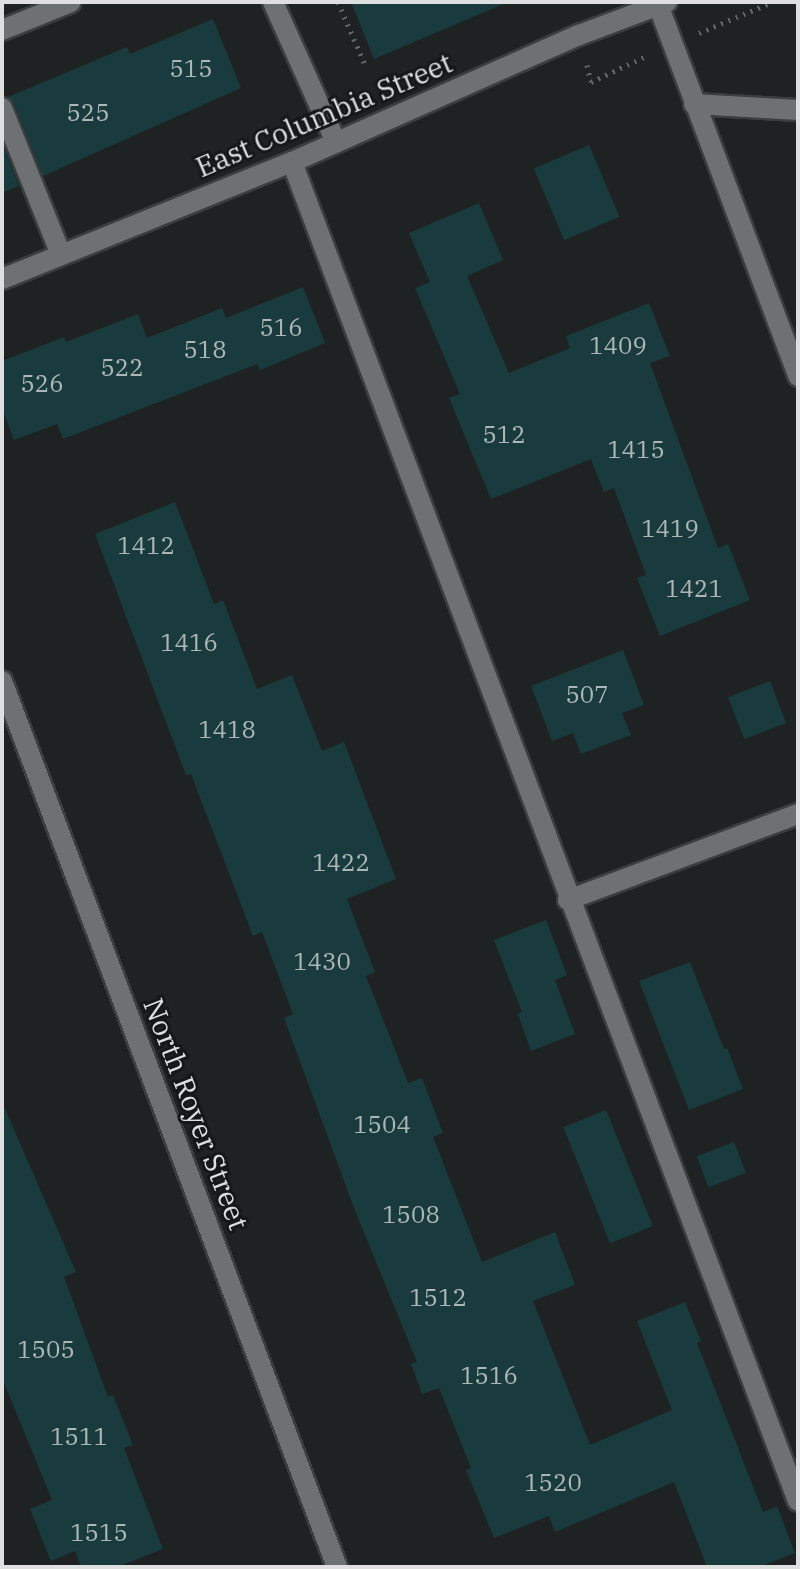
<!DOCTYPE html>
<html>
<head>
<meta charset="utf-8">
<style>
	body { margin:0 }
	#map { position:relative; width:800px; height:1569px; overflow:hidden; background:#1f2222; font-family:"IBM Plex Serif",serif }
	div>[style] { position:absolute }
	.building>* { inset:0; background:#193b3d; transform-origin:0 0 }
	.path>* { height:5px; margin-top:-2.5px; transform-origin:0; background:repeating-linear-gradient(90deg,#636666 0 2px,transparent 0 8px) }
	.roads { filter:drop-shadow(2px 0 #3b3e3e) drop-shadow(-2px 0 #3b3e3e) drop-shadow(0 2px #3b3e3e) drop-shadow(0 -2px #3b3e3e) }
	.minor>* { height:20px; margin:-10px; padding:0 10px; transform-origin:10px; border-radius:10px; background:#6d7171 }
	span { translate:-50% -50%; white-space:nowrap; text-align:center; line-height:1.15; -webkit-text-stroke:6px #151818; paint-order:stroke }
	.number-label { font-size:24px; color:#adb7b7 }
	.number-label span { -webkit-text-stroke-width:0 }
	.street-label { font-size:28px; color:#dee0e0 }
	.frame { position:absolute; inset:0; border:4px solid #dee0e0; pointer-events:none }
</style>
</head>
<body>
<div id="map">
	<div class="building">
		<i style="clip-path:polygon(351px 2px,508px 2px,374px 59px)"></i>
		<i style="clip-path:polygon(213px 19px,241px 88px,43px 176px,14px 103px,8px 97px,127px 47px,130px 54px)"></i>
		<i style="clip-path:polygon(2px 143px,19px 186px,2px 193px)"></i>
		<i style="left:589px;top:145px;width:78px;height:60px;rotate:67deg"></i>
		<i style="clip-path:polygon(479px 203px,503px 260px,467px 276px,509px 373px,570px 348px,566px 336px,649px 303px,670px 356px,650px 363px,718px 548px,728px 544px,750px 600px,660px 636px,637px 578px,646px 575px,614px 488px,604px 492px,591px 459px,491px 499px,449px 398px,460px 394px,415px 288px,430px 282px,409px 233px)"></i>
		<i style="clip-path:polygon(303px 287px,325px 343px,260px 370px,257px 364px,63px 439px,57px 424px,14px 440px,2px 409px,2px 361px,64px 337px,66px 342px,138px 314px,147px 338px,222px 308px,226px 318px)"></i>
		<i style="clip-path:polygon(175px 502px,214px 604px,223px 600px,257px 689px,292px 675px,322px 751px,344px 742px,396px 879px,347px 899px,375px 972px,366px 976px,408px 1083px,422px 1078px,443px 1133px,433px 1137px,482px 1262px,555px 1232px,575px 1285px,533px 1301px,590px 1445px,672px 1410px,637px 1321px,685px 1302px,701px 1341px,697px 1343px,763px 1512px,777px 1506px,795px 1553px,759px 1567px,707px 1567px,674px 1482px,555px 1532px,549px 1516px,494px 1538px,466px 1470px,471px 1468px,439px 1388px,422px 1394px,411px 1364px,417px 1362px,354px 1208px,284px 1018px,293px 1014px,262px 932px,253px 936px,191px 774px,186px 775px,95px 534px)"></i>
		<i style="clip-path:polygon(623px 650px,644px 705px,622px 713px,631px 735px,581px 754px,573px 733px,552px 741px,531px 686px)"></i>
		<i style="left:770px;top:681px;width:45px;height:45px;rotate:69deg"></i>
		<i style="clip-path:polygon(546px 920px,567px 975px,555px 980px,575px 1034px,531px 1051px,518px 1014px,522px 1012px,494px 940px)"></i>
		<i style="clip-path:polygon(690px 962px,724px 1049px,727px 1048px,743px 1089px,689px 1110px,639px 981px)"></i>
		<i style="clip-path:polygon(2px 1102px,76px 1272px,64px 1277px,108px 1397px,113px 1395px,133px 1445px,124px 1448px,163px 1549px,117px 1567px,81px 1567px,75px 1551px,51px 1561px,30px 1509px,52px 1500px,2px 1378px)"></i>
		<i style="left:606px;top:1110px;width:125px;height:46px;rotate:68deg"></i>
		<i style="left:734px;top:1142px;width:33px;height:40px;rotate:69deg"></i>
	</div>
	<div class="path">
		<i style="left:338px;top:2px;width:71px;rotate:66.7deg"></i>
		<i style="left:699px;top:33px;width:79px;rotate:-23deg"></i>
		<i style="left:587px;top:65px;width:17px;rotate:77deg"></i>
		<i style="left:591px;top:82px;width:61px;rotate:-25.3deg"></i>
	</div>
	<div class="roads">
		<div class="minor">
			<i style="left:273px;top:2px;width:154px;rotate:65.8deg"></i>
			<i style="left:657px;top:2px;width:400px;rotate:69.3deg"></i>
			<i style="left:2px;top:30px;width:74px;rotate:-22.1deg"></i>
			<i style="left:694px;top:104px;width:104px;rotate:3.3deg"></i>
			<i style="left:2px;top:108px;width:158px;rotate:68.1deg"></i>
			<i style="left:292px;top:162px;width:1431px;rotate:69.3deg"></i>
			<i style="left:2px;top:279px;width:313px;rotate:-22deg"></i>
			<i style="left:292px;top:162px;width:314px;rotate:-23.9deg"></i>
			<i style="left:579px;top:35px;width:94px;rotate:-20.6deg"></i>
			<i style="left:2px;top:681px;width:947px;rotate:69.29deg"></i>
			<i style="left:568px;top:900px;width:246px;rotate:-20.5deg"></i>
		</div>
	</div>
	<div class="number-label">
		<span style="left:191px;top:69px">515</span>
		<span style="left:88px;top:113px">525</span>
		<span style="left:281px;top:328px">516</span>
		<span style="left:618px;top:346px">1409</span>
		<span style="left:205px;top:350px">518</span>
		<span style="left:122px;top:368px">522</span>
		<span style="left:42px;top:384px">526</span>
		<span style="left:504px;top:435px">512</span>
		<span style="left:636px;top:450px">1415</span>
		<span style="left:670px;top:529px">1419</span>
		<span style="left:146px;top:546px">1412</span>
		<span style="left:694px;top:589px">1421</span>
		<span style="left:189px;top:643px">1416</span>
		<span style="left:587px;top:695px">507</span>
		<span style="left:227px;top:730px">1418</span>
		<span style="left:341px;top:863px">1422</span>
		<span style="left:322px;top:962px">1430</span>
		<span style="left:382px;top:1125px">1504</span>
		<span style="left:411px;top:1215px">1508</span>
		<span style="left:438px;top:1298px">1512</span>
		<span style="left:46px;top:1350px">1505</span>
		<span style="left:489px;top:1376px">1516</span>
		<span style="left:79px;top:1437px">1511</span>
		<span style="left:553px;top:1483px">1520</span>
		<span style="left:99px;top:1533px">1515</span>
	</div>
	<div class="street-label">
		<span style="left:324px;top:115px;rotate:-23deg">East Columbia Street</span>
		<span style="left:196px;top:1114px;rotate:69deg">North Royer Street</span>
	</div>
	<div class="frame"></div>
</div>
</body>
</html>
